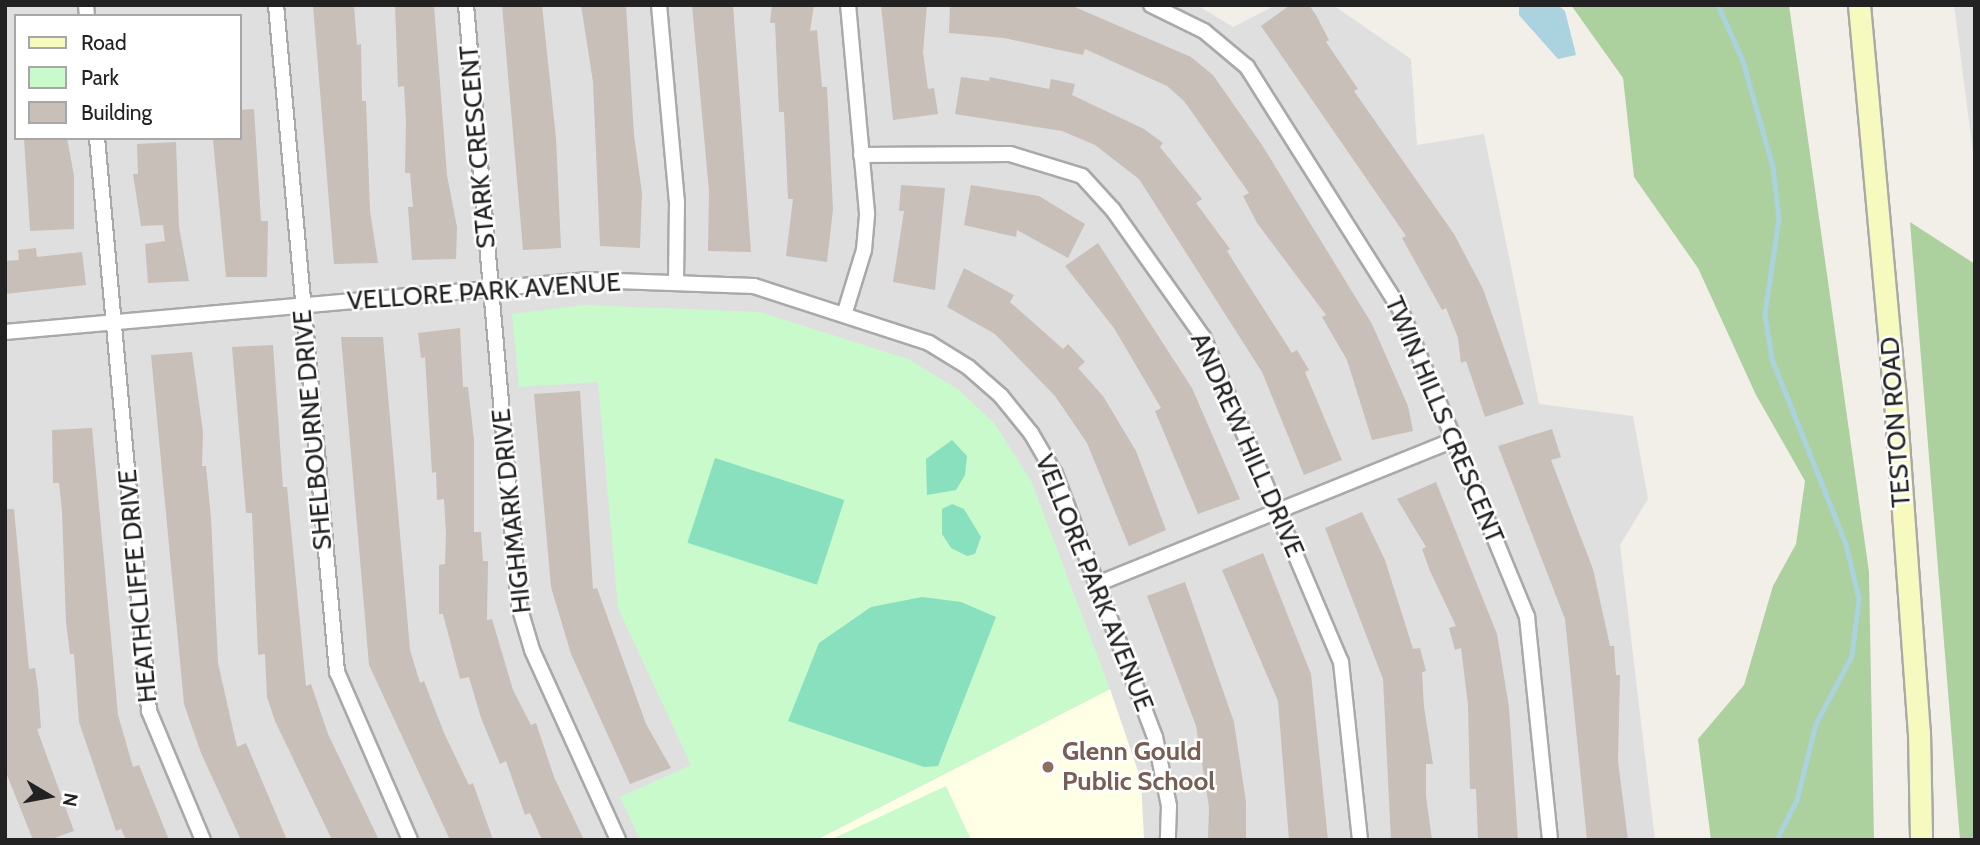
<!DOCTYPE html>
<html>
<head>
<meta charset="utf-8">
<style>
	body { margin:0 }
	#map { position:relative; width:1980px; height:845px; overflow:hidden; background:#f2efe9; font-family:Cabin,sans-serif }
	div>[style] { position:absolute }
	.residential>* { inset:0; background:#e0dfdf }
	.education>* { inset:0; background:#ffffe5 }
	.forest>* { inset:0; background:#add19e }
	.park>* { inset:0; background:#c8facc }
	.pitch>* { inset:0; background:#88e0be; transform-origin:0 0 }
	.water>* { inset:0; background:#aad3df }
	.stream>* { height:4.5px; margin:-2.25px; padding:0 2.25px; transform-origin:2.25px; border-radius:2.25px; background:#aad3df }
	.building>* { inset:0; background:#c7bfb8 }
	.roads { filter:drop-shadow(2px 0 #a9a9a9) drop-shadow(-2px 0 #a9a9a9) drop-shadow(0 2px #a9a9a9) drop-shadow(0 -2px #a9a9a9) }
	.street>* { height:14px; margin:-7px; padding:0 7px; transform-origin:7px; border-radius:7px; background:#fff }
	.secondary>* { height:21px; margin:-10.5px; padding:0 10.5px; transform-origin:10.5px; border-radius:10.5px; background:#f7fabf }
	.dots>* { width:19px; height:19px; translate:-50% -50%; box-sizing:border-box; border:4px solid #fff; border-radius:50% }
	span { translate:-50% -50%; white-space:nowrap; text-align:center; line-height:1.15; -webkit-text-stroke:5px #fff; paint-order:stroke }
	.street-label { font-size:26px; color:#222 }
	.education-label { font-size:26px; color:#785e54; font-weight:700 }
	.left { translate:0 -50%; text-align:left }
	.frame { position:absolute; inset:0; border:7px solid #222; pointer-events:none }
	.legend { position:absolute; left:14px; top:14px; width:228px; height:126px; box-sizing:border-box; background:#fff; border:2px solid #a7a7a7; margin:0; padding:9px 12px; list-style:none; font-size:21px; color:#222 }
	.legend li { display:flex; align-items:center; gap:14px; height:35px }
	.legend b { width:35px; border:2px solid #a7a7a7 }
	.north { position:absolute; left:14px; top:761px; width:70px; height:70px; -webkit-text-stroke:5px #fff; paint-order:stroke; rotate:100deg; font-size:19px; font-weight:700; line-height:28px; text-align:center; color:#222 }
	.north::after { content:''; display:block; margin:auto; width:24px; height:32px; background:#222; clip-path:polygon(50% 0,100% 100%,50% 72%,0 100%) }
</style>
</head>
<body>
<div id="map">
	<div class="residential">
		<i style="clip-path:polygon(evenodd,5px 5px,1197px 5px,1233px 27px,1276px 5px,1333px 5px,1411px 59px,1417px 145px,1484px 134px,1539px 404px,1633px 416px,1648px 499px,1620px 545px,1655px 840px,5px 840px,5px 5px,16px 16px,240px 16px,240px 138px,16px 138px,16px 16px)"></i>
		<i style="clip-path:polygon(1954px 5px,1975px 5px,1975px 168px)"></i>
	</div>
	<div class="education">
		<i style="clip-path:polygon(1110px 689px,1141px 780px,1144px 840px,816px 840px)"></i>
	</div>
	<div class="forest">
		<i style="clip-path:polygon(1571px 5px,1789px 5px,1869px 572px,1874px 840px,1711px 840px,1698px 739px,1744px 685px,1773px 586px,1796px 544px,1805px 481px,1756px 395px,1698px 268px,1634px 177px,1623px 78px)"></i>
		<i style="clip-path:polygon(1910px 222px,1975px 264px,1975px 840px,1960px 840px)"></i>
	</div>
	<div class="park">
		<i style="clip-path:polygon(585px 305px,760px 312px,908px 359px,959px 390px,995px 424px,1032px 483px,1110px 689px,816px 840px,640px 840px,620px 797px,691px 765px,618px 608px,598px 382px,519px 387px,512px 314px)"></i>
		<i style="clip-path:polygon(946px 786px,971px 840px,830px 840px)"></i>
	</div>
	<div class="pitch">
		<i style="clip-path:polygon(952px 440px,967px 456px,965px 475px,956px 490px,927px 495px,926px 459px)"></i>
		<i style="left:715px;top:458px;width:136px;height:89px;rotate:18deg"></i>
		<i style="clip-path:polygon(952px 504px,964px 509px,981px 537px,975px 554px,967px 556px,951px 548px,942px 534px,942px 509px)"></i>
		<i style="clip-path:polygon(922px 597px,961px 602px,996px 617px,938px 766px,924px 767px,788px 721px,819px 643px,871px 607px)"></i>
	</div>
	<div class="water">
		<i style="clip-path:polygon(1519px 5px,1558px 5px,1565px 11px,1576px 55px,1558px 59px,1519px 15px)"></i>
	</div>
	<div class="stream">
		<i style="left:1718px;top:5px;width:61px;rotate:65.9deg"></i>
		<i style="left:1743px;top:61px;width:110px;rotate:74.2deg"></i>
		<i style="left:1773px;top:167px;width:52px;rotate:83.4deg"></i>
		<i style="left:1779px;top:219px;width:96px;rotate:98.4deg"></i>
		<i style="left:1765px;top:314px;width:46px;rotate:81.2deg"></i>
		<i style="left:1772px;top:359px;width:199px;rotate:68.2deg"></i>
		<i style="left:1846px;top:544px;width:57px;rotate:76.7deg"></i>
		<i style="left:1859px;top:599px;width:57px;rotate:97deg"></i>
		<i style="left:1852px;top:656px;width:77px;rotate:117.9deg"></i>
		<i style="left:1816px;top:724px;width:78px;rotate:104deg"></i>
		<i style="left:1797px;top:800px;width:45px;rotate:116.6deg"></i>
	</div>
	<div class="building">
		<i style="clip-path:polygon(313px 5px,354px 5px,357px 45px,361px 44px,362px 101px,366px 101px,370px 211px,378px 263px,334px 264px)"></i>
		<i style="clip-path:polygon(395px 5px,434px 5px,447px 175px,457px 227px,456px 259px,412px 260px,408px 207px,413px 207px,410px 173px,405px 173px,406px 121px,404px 86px,398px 87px)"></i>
		<i style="clip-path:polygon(502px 5px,542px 5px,556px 138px,561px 248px,523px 250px)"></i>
		<i style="clip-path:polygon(581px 5px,626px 5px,634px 135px,642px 193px,640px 248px,600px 246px,593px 82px)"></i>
		<i style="clip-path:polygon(692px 5px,733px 5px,751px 252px,708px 251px,709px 191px)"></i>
		<i style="clip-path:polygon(772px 5px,814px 5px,810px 31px,817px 30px,822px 87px,827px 87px,833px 209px,827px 262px,786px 256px,793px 199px,788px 199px,784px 112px,779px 112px,775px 23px,770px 23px)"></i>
		<i style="clip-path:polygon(881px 5px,927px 5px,923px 52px,928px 89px,934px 88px,938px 114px,893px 120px)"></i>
		<i style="clip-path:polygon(950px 5px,1070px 5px,1191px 57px,1213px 75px,1262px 145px,1372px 324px,1408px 406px,1413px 431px,1372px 440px,1347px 360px,1322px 317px,1326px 315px,1257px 223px,1243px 196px,1249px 193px,1184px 101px,1167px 86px,1085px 49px,1083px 55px,1004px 38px,949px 33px)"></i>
		<i style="clip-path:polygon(1290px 5px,1309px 5px,1316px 15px,1329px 40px,1326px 42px,1358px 89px,1354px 91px,1454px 234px,1483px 289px,1524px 404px,1485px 417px,1466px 361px,1461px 363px,1458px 338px,1446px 308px,1442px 310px,1402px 238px,1406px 236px,1261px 26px)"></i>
		<i style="clip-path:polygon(961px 77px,989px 81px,990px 77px,1049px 89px,1051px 79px,1075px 84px,1072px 95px,1144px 129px,1163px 143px,1160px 147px,1202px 199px,1196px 203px,1230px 249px,1227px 251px,1242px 275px,1292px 353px,1297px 350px,1309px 370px,1305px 372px,1342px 460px,1304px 475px,1262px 372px,1139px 179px,1095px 145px,1062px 131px,955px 114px)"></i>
		<i style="clip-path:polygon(254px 109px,261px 221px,268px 221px,267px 277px,226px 277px,213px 140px,240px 138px,240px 110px)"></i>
		<i style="clip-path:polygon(24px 138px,67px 138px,74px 176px,74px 229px,30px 231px)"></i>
		<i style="clip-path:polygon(176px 142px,179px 227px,189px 281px,148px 283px,145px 244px,165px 241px,163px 225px,141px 226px,133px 174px,138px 174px,137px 144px)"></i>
		<i style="clip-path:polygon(901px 185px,945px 188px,935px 290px,893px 282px,904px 211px,899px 211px)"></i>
		<i style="clip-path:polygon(971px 185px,1039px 196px,1085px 224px,1068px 258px,1017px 230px,1016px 237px,964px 225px)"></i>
		<i style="clip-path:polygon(1098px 243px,1192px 388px,1240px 499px,1198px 514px,1155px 411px,1161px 408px,1114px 328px,1065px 266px)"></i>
		<i style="clip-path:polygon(36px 248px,37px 257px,82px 252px,86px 285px,5px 294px,5px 261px,19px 260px,18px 250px)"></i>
		<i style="clip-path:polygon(964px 268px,1014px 295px,1010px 302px,1063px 349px,1068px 344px,1085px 362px,1078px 368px,1103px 396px,1136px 451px,1166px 530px,1129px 546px,1087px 443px,1055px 396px,995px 334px,947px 307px)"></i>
		<i style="clip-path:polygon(460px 328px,463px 387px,468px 387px,474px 440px,474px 532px,481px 532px,483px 561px,488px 561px,487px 620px,492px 619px,513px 690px,531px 725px,536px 723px,554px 777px,584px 840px,542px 840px,530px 813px,525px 815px,506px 761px,500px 764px,481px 718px,469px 677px,460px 679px,443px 614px,439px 614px,439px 565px,445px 564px,446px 534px,444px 499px,437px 500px,436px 472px,432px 473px,425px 357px,421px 358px,418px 333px)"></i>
		<i style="clip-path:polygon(341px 337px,383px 337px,410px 650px,420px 683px,424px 681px,444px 733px,469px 785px,473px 783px,493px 840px,450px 840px,369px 665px)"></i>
		<i style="clip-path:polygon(273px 345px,283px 487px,287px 487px,306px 686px,311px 684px,328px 734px,379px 840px,332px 840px,275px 721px,267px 697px,265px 654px,258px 655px,252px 513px,246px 513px,232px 347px)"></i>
		<i style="clip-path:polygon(192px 352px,203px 432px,202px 466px,206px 466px,211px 518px,218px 663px,237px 747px,246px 743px,287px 840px,241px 840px,201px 753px,184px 704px,151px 355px)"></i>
		<i style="clip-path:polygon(580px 391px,593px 589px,597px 588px,646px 724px,671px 768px,630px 784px,571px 654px,551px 587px,534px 394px)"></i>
		<i style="clip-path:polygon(92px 428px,118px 715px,133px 767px,139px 765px,169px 840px,126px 840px,121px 829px,116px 831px,79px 722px,74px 654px,70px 654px,66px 622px,62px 511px,59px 483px,53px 483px,52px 430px)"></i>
		<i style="clip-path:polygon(1552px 429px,1561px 457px,1551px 460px,1593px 569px,1610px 646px,1614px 646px,1616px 675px,1620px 675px,1618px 761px,1628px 840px,1587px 840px,1565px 619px,1498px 446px)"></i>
		<i style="clip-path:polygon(1436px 482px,1497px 634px,1509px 707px,1518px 840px,1478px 840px,1476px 789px,1470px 789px,1468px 705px,1461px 648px,1455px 650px,1449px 628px,1456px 626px,1430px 571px,1422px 549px,1426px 547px,1397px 499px)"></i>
		<i style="clip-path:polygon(5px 509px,14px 509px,29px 669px,35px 668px,38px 689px,41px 728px,37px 729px,74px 831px,49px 840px,33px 840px,5px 770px)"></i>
		<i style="clip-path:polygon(1362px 512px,1385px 560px,1413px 649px,1420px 648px,1426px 671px,1422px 672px,1424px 707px,1433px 764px,1426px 764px,1426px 796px,1432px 840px,1391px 840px,1383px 679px,1325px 528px)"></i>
		<i style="clip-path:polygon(1263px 553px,1311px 674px,1328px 840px,1289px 840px,1278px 701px,1222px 570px)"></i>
		<i style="clip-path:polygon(1185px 582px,1234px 722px,1246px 802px,1246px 839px,1208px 838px,1209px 807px,1196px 726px,1147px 596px)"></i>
	</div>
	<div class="roads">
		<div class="street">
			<i style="left:86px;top:5px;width:11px;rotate:85deg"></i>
			<i style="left:276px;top:5px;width:670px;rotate:84.77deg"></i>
			<i style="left:337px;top:672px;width:183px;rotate:66.5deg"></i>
			<i style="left:466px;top:5px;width:603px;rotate:84.96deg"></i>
			<i style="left:519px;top:606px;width:46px;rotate:73.5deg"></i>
			<i style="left:532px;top:650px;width:209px;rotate:65.6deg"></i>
			<i style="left:659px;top:5px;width:198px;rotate:84.8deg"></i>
			<i style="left:677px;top:202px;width:81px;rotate:90.7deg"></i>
			<i style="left:1151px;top:5px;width:59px;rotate:26.1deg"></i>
			<i style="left:1204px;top:31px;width:56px;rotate:39.9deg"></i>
			<i style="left:1247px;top:67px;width:289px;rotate:57.7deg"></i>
			<i style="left:1401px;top:311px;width:331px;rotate:67.6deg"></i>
			<i style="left:1527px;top:617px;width:224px;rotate:84.1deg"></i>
			<i style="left:97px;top:138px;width:575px;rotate:84.81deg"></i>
			<i style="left:149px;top:711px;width:140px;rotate:67.3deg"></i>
			<i style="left:861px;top:155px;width:149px;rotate:-0.4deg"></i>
			<i style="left:1010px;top:154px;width:75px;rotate:17deg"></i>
			<i style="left:1082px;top:176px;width:46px;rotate:47.6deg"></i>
			<i style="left:1113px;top:210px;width:156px;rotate:54.7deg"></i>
			<i style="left:1203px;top:337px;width:353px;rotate:67deg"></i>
			<i style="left:1341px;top:662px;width:179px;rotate:83.9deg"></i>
			<i style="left:845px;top:312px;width:65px;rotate:-73deg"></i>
			<i style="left:864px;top:250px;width:37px;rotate:-85deg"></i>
			<i style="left:867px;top:213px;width:209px;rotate:-95.2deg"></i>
			<i style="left:5px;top:332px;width:586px;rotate:-5.09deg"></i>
			<i style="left:589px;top:280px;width:165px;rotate:2.1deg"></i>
			<i style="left:754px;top:286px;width:184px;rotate:18deg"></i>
			<i style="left:929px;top:343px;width:46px;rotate:31.6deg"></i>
			<i style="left:968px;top:367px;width:44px;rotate:41.3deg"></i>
			<i style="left:1001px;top:396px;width:48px;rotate:51deg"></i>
			<i style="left:1031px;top:433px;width:48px;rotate:59.7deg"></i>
			<i style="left:1055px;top:474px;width:281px;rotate:69.2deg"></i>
			<i style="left:1155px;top:737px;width:70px;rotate:78.5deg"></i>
			<i style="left:1169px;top:806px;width:34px;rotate:92deg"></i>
			<i style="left:1097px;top:584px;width:385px;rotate:-22deg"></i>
		</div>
		<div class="secondary">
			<i style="left:1859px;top:5px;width:383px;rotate:84.8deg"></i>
			<i style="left:1894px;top:386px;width:347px;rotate:85.9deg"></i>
			<i style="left:1919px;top:732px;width:108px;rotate:88.9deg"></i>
		</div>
	</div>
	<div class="dots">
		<i style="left:1048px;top:767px;background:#8d6e63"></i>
	</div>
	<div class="street-label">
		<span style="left:478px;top:147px;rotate:-95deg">STARK CRESCENT</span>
		<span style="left:484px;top:292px;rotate:-4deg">VELLORE PARK AVENUE</span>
		<span style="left:1444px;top:420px;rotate:67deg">TWIN HILLS CRESCENT</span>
		<span style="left:1896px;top:422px;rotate:-94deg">TESTON ROAD</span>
		<span style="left:313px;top:430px;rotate:-95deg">SHELBOURNE DRIVE</span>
		<span style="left:1247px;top:445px;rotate:66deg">ANDREW HILL DRIVE</span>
		<span style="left:512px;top:511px;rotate:-96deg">HIGHMARK DRIVE</span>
		<span style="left:1094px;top:583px;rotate:68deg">VELLORE PARK AVENUE</span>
		<span style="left:138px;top:586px;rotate:-95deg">HEATHCLIFFE DRIVE</span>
	</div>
	<div class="education-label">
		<span class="left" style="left:1062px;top:767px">Glenn Gould<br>Public School</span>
	</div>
	<div class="frame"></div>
	<ul class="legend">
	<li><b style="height:9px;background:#f7fabf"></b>Road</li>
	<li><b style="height:19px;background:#c8facc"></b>Park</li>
	<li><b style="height:19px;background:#c7bfb8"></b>Building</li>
	</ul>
	<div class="north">N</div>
</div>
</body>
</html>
